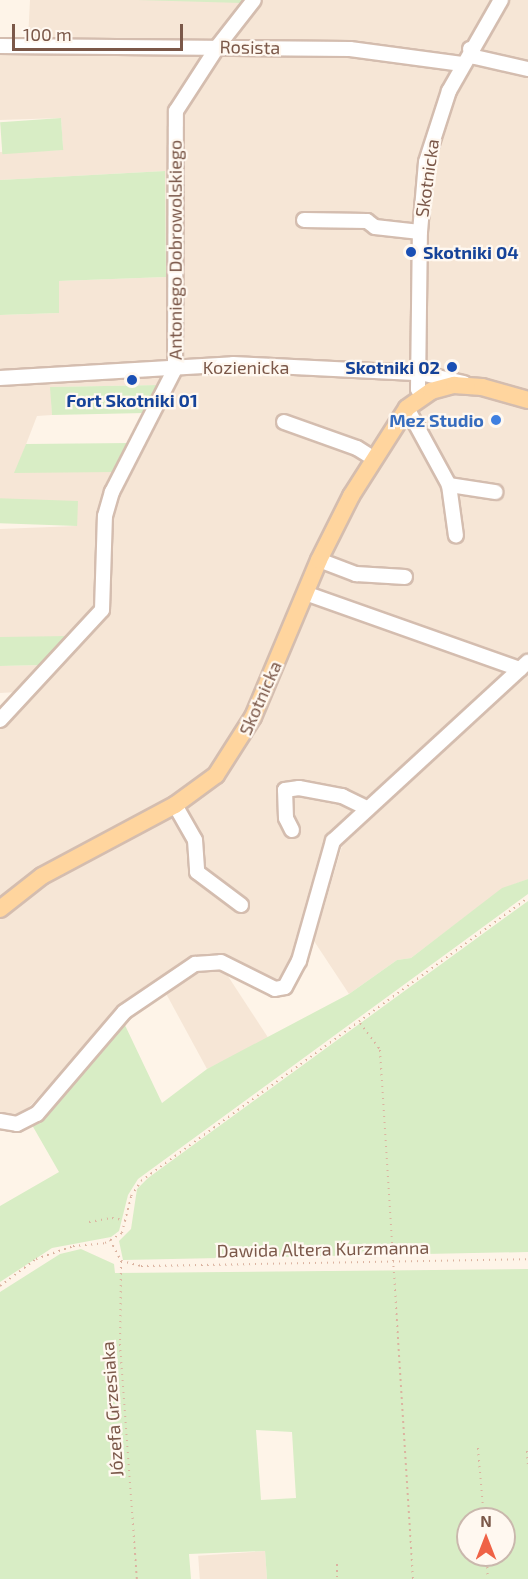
<!DOCTYPE html>
<html>
<head>
<meta charset="utf-8">
<style>
	body { margin:0 }
	#map { position:relative; width:528px; height:1579px; overflow:hidden; background:#fef4e8; font-family:"Exo 2",sans-serif }
	div>[style] { position:absolute }
	.residential>* { inset:0; background:#f6e6d6; transform-origin:0 0 }
	.green>* { inset:0; background:#d8edc5; transform-origin:0 0 }
	.path>* { height:2px; margin-top:-1px; transform-origin:0; background:repeating-linear-gradient(90deg,#dbb3a0 0 1.5px,transparent 0 6px) }
	.roads { filter:drop-shadow(2px 0 #d4bdaf) drop-shadow(-2px 0 #d4bdaf) drop-shadow(0 2px #d4bdaf) drop-shadow(0 -2px #d4bdaf) }
	.minor>* { height:14px; margin:-7px; padding:0 7px; transform-origin:7px; border-radius:7px; background:#fff }
	.major>* { height:16px; margin:-8px; padding:0 8px; transform-origin:8px; border-radius:8px; background:#ffd59e }
	.dots>* { width:16px; height:16px; translate:-50% -50%; box-sizing:border-box; border:3px solid #fff8f0; border-radius:50% }
	span { translate:-50% -50%; white-space:nowrap; text-align:center; line-height:1.15; -webkit-text-stroke:4.5px #fff8f0; paint-order:stroke }
	.street-label { font-size:18px; color:#7b5849 }
	.transit-label { font-size:18px; color:#164399; font-weight:700 }
	.left { translate:0 -50%; text-align:left }
	.right { translate:-100% -50%; text-align:right }
	.shop-label { font-size:18px; color:#366cbe; font-weight:700 }
	.north { position:absolute; left:456px; top:1507px; width:60px; height:60px; box-sizing:border-box; background:#fff8f0; border:2px solid #cab8ad; border-radius:50%; rotate:0deg; font-size:16px; font-weight:700; line-height:24px; text-align:center; color:#7b5849 }
	.north::after { content:''; display:block; margin:auto; width:21px; height:27px; background:#ef6246; clip-path:polygon(50% 0,100% 100%,50% 72%,0 100%) }
	.scale { position:absolute; left:12px; top:24px; width:171px; height:27px; box-sizing:border-box; border:3px solid #7b5849; border-top:0; padding-left:8px; font-size:18px; line-height:21px; white-space:nowrap; color:#7b5849; -webkit-text-stroke:4px #fff8f0; paint-order:stroke }
</style>
</head>
<body>
<div id="map">
	<div class="residential">
		<i style="clip-path:polygon(evenodd,30px 0,528px 0,528px 658px,340px 829px,296px 960px,284px 985px,208px 956px,181px 964px,149px 985px,99px 1031px,19px 1118px,0 1113px,0 728px,82px 637px,0 637px,0 529px,76px 526px,77px 502px,0 504px,0 315px,59px 313px,59px 281px,166px 277px,165px 171px,0 180px,0 152px,63px 150px,61px 118px,0 120px,0 41px,28px 40px,30px 0,159px 385px,130px 443px,15px 473px,37px 416px,52px 415px,51px 387px,159px 385px)"></i>
		<i style="clip-path:polygon(44px 665px,18px 692px,0 693px,0 666px)"></i>
		<i style="clip-path:polygon(528px 673px,528px 879px,502px 889px,411px 958px,397px 960px,349px 994px,314px 941px,342px 846px)"></i>
		<i style="clip-path:polygon(195px 967px,222px 967px,269px 1039px,207px 1069px,163px 988px)"></i>
		<i style="left:265px;top:1551px;width:28px;height:67px;rotate:86deg"></i>
	</div>
	<div class="green">
		<i style="clip-path:polygon(137px 0,245px 0,242px 3px)"></i>
		<i style="left:61px;top:118px;width:32px;height:61px;rotate:86deg"></i>
		<i style="clip-path:polygon(165px 171px,166px 277px,59px 281px,59px 313px,0 315px,0 180px)"></i>
		<i style="clip-path:polygon(159px 385px,145px 413px,52px 415px,50px 387px)"></i>
		<i style="clip-path:polygon(130px 443px,116px 472px,14px 473px,26px 444px)"></i>
		<i style="left:78px;top:501px;width:25px;height:78px;rotate:92deg"></i>
		<i style="clip-path:polygon(70px 636px,44px 665px,0 666px,0 637px)"></i>
		<i style="clip-path:polygon(528px 879px,528px 894px,138px 1179px,128px 1195px,119px 1231px,111px 1237px,52px 1248px,0 1282px,0 1206px,59px 1172px,32px 1125px,123px 1021px,162px 1103px,207px 1069px,349px 994px,397px 960px,411px 958px,502px 888px)"></i>
		<i style="clip-path:polygon(528px 901px,528px 1252px,123px 1260px,119px 1241px,131px 1229px,137px 1189px,148px 1178px)"></i>
		<i style="clip-path:polygon(evenodd,81px 1249px,114px 1264px,115px 1273px,528px 1269px,528px 1579px,267px 1579px,265px 1551px,189px 1554px,191px 1579px,0 1579px,0 1292px,60px 1254px,81px 1249px,256px 1430px,292px 1432px,296px 1498px,261px 1500px,256px 1430px,81px 1249px,468px 1519px,504px 1519px,504px 1555px,468px 1555px,468px 1519px)"></i>
	</div>
	<div class="path">
		<i style="left:360px;top:1023px;width:34px;rotate:53deg"></i>
		<i style="left:380px;top:1050px;width:530px;rotate:86.43deg"></i>
		<i style="left:89px;top:1222px;width:23px;rotate:-10deg"></i>
		<i style="left:112px;top:1218px;width:16px;rotate:11deg"></i>
		<i style="left:110px;top:1240px;width:24px;rotate:62deg"></i>
		<i style="left:121px;top:1261px;width:83px;rotate:90.7deg"></i>
		<i style="left:120px;top:1344px;width:236px;rotate:85.9deg"></i>
		<i style="left:121px;top:1261px;width:21px;rotate:14deg"></i>
		<i style="left:141px;top:1266px;width:387px;rotate:-1deg"></i>
		<i style="left:0;top:1286px;width:45px;rotate:-36.9deg"></i>
		<i style="left:36px;top:1259px;width:39px;rotate:-19deg"></i>
		<i style="left:73px;top:1246px;width:32px;rotate:-5deg"></i>
		<i style="left:105px;top:1243px;width:20px;rotate:-30deg"></i>
		<i style="left:122px;top:1233px;width:38px;rotate:-76deg"></i>
		<i style="left:131px;top:1196px;width:18px;rotate:-56deg"></i>
		<i style="left:141px;top:1181px;width:479px;rotate:-36.2deg"></i>
		<i style="left:478px;top:1448px;width:71px;rotate:85.2deg"></i>
		<i style="left:527px;top:1451px;width:16px;rotate:86deg"></i>
		<i style="left:487px;top:1555px;width:24px;rotate:88deg"></i>
		<i style="left:337px;top:1564px;width:15px;rotate:90deg"></i>
	</div>
	<div class="roads">
		<div class="minor">
			<i style="left:0;top:46px;width:350px;rotate:0.5deg"></i>
			<i style="left:350px;top:49px;width:113px;rotate:7.6deg"></i>
			<i style="left:470px;top:49px;width:9px;rotate:58deg"></i>
			<i style="left:475px;top:57px;width:54px;rotate:12.8deg"></i>
			<i style="left:304px;top:220px;width:63px;rotate:0.9deg"></i>
			<i style="left:367px;top:221px;width:10px;rotate:37deg"></i>
			<i style="left:375px;top:227px;width:45px;rotate:6.3deg"></i>
			<i style="left:0;top:378px;width:233px;rotate:-3.4deg"></i>
			<i style="left:233px;top:364px;width:187px;rotate:2.8deg"></i>
			<i style="left:420px;top:373px;width:45px;rotate:12.8deg"></i>
			<i style="left:422px;top:396px;width:8px;rotate:-120deg"></i>
			<i style="left:418px;top:389px;width:157px;rotate:-89.3deg"></i>
			<i style="left:420px;top:232px;width:70px;rotate:-85.1deg"></i>
			<i style="left:426px;top:162px;width:75px;rotate:-72.1deg"></i>
			<i style="left:449px;top:91px;width:105px;rotate:-60.3deg"></i>
			<i style="left:407px;top:408px;width:88px;rotate:61.4deg"></i>
			<i style="left:449px;top:485px;width:51px;rotate:82.2deg"></i>
			<i style="left:284px;top:422px;width:77px;rotate:19.6deg"></i>
			<i style="left:357px;top:448px;width:19px;rotate:32deg"></i>
			<i style="left:449px;top:485px;width:47px;rotate:8.7deg"></i>
			<i style="left:319px;top:560px;width:40px;rotate:21deg"></i>
			<i style="left:356px;top:574px;width:49px;rotate:3.5deg"></i>
			<i style="left:305px;top:593px;width:228px;rotate:19.5deg"></i>
			<i style="left:0;top:720px;width:150px;rotate:-47.2deg"></i>
			<i style="left:102px;top:610px;width:94px;rotate:-88.2deg"></i>
			<i style="left:105px;top:516px;width:25px;rotate:-74deg"></i>
			<i style="left:112px;top:492px;width:138px;rotate:-62.9deg"></i>
			<i style="left:175px;top:369px;width:258px;rotate:-89.8deg"></i>
			<i style="left:176px;top:111px;width:77px;rotate:-57.1deg"></i>
			<i style="left:218px;top:46px;width:58px;rotate:-52deg"></i>
			<i style="left:175px;top:805px;width:40px;rotate:60.3deg"></i>
			<i style="left:195px;top:840px;width:32px;rotate:86deg"></i>
			<i style="left:197px;top:872px;width:55px;rotate:36.9deg"></i>
			<i style="left:292px;top:830px;width:13px;rotate:-117deg"></i>
			<i style="left:286px;top:818px;width:28px;rotate:-92deg"></i>
			<i style="left:285px;top:790px;width:14px;rotate:-8deg"></i>
			<i style="left:299px;top:788px;width:44px;rotate:10.5deg"></i>
			<i style="left:342px;top:796px;width:28px;rotate:26deg"></i>
			<i style="left:0;top:1121px;width:17px;rotate:10deg"></i>
			<i style="left:17px;top:1124px;width:22px;rotate:-27deg"></i>
			<i style="left:37px;top:1114px;width:134px;rotate:-49.5deg"></i>
			<i style="left:124px;top:1012px;width:86px;rotate:-34.1deg"></i>
			<i style="left:195px;top:964px;width:26px;rotate:-4deg"></i>
			<i style="left:221px;top:962px;width:60px;rotate:26.6deg"></i>
			<i style="left:275px;top:989px;width:10px;rotate:-11deg"></i>
			<i style="left:285px;top:987px;width:30px;rotate:-62deg"></i>
			<i style="left:299px;top:961px;width:125px;rotate:-74.2deg"></i>
			<i style="left:333px;top:841px;width:265px;rotate:-42.6deg"></i>
		</div>
		<div class="major">
			<i style="left:0;top:909px;width:53px;rotate:-38.2deg"></i>
			<i style="left:42px;top:876px;width:151px;rotate:-28.1deg"></i>
			<i style="left:175px;top:805px;width:51px;rotate:-36.2deg"></i>
			<i style="left:216px;top:775px;width:69px;rotate:-57.5deg"></i>
			<i style="left:253px;top:717px;width:170px;rotate:-67.2deg"></i>
			<i style="left:319px;top:560px;width:72px;rotate:-63.4deg"></i>
			<i style="left:351px;top:496px;width:104px;rotate:-57.5deg"></i>
			<i style="left:407px;top:408px;width:29px;rotate:-35deg"></i>
			<i style="left:431px;top:391px;width:24px;rotate:-15deg"></i>
			<i style="left:454px;top:385px;width:28px;rotate:4deg"></i>
			<i style="left:482px;top:387px;width:48px;rotate:15.8deg"></i>
		</div>
	</div>
	<div class="dots">
		<i style="left:411px;top:252px;background:#1a4fb4"></i>
		<i style="left:452px;top:367px;background:#1a4fb4"></i>
		<i style="left:132px;top:380px;background:#1a4fb4"></i>
		<i style="left:496px;top:420px;background:#3f7fe0"></i>
	</div>
	<div class="street-label">
		<span style="left:250px;top:47px;rotate:1deg">Rosista</span>
		<span style="left:427px;top:178px;rotate:-82deg">Skotnicka</span>
		<span style="left:175px;top:250px;rotate:-90deg">Antoniego Dobrowolskiego</span>
		<span style="left:246px;top:367px">Kozienicka</span>
		<span style="left:260px;top:698px;rotate:-66deg">Skotnicka</span>
		<span style="left:323px;top:1249px;rotate:-1deg">Dawida Altera Kurzmanna</span>
		<span style="left:112px;top:1409px;rotate:-94deg">Józefa Grzesiaka</span>
	</div>
	<div class="transit-label">
		<span class="left" style="left:423px;top:252px">Skotniki 04</span>
		<span class="right" style="left:440px;top:367px">Skotniki 02</span>
		<span style="left:132px;top:400px">Fort Skotniki 01</span>
	</div>
	<div class="shop-label">
		<span class="right" style="left:484px;top:420px">Mez Studio</span>
	</div>
	<div class="north">N</div>
	<div class="scale">100 m</div>
</div>
</body>
</html>
